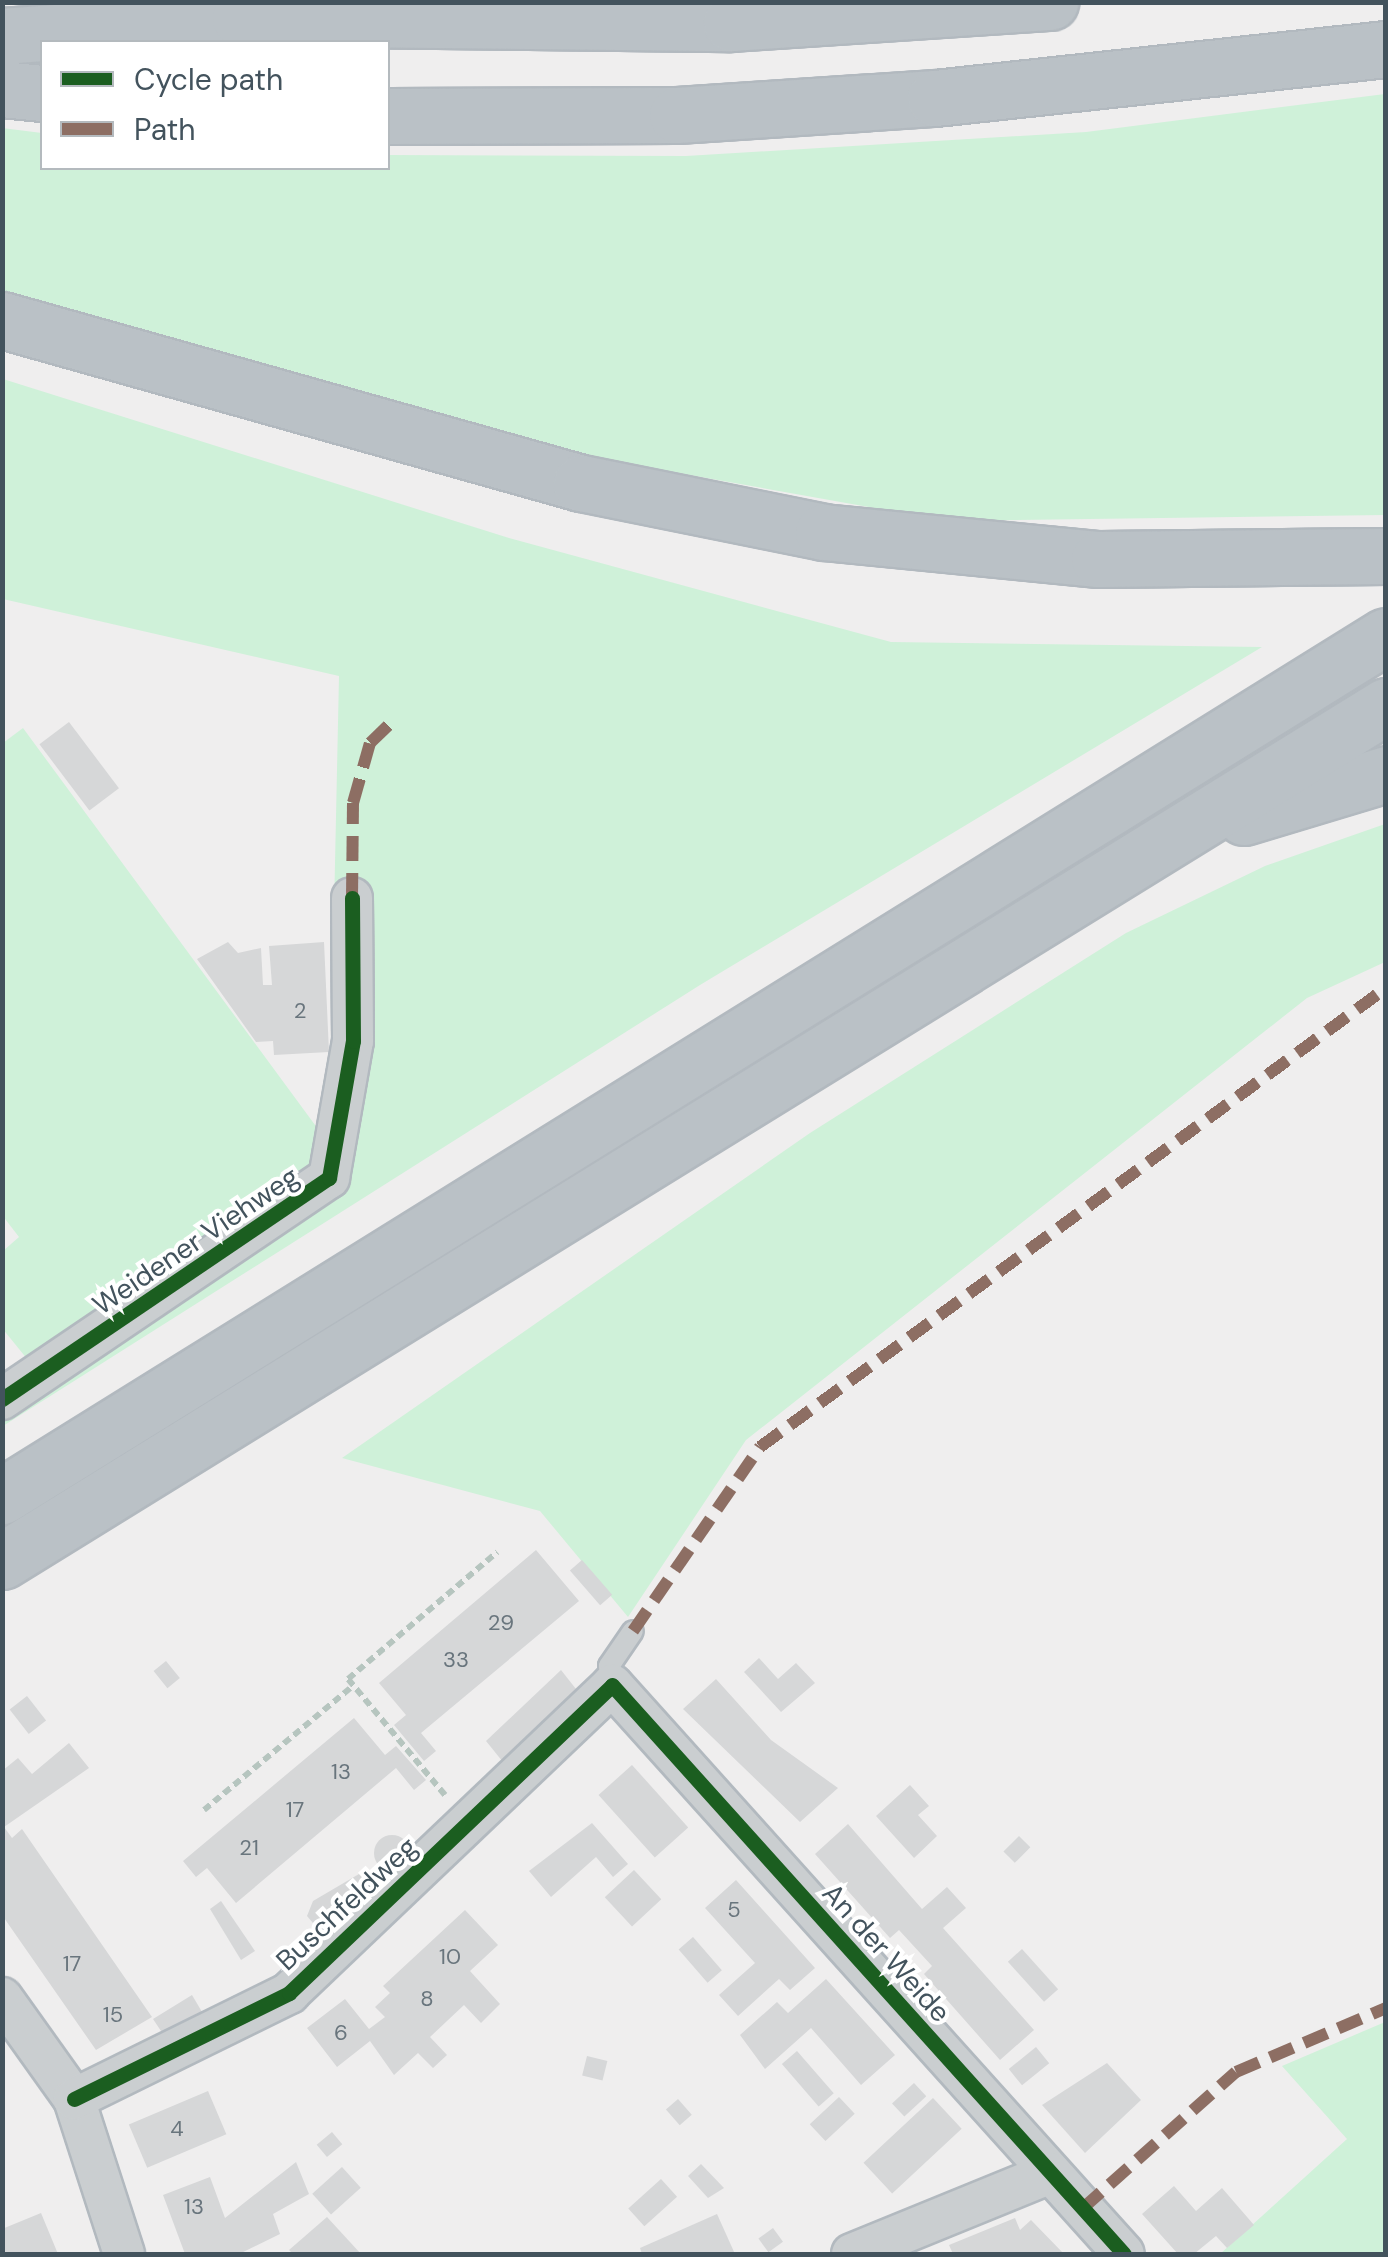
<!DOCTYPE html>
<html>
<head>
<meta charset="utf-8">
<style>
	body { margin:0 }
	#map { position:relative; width:1388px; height:2257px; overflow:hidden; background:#efeeee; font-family:"DM Sans",sans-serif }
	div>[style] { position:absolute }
	.green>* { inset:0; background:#cff1d9 }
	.building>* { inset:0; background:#d6d7d8; transform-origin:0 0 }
	.round { border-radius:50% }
	.path>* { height:6px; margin-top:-3px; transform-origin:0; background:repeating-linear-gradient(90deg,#b6c5bf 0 8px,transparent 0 13px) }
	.roads { filter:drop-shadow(2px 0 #b2b9bf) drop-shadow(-2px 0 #b2b9bf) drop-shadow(0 2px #b2b9bf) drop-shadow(0 -2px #b2b9bf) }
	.lane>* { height:20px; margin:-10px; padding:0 10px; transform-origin:10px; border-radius:10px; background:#caced0 }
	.street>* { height:40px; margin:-20px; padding:0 20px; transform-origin:20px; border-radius:20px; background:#caced0 }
	.highway>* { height:55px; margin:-27.5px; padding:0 27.5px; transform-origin:27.5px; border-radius:27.5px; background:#bac1c6 }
	.quiet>* { height:12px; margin-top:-6px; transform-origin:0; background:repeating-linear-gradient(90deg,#8d6e63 0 25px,transparent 0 37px) }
	.cycleway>* { height:15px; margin:-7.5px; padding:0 7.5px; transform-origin:7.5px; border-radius:7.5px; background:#1b5e20 }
	span { translate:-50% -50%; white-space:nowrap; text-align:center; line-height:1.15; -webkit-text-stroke:8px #fff; paint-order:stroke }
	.number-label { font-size:22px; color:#69757d }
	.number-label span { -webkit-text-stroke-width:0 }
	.street-label { font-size:28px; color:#43535d }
	.frame { position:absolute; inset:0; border:5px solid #43535d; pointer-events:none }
	.legend { position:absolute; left:40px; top:40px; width:350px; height:130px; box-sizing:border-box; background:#fff; border:2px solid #b4babe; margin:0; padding:12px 18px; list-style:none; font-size:30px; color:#43535d }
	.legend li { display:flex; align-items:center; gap:20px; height:50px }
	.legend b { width:50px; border:2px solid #b4babe }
</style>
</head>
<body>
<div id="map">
	<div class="green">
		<i style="clip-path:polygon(1385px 94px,1385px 515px,947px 521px,533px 447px,3px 292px,2px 128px,42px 133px,42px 168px,388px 168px,388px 155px,686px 156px,1086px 132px)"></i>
		<i style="clip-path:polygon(3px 379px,509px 538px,891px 642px,1262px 647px,700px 985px,3px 1426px,3px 1384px,32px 1365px,2px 1328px,3px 1251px,19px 1237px,2px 1215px,3px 743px,23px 728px,329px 1144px,339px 676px,3px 599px)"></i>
		<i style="clip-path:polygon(1385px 824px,1385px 962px,1307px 998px,746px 1440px,628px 1617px,540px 1511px,342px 1458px,810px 1133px,1126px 933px,1265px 866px)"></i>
		<i style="clip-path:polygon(1385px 2022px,1385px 2252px,1220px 2254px,1347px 2139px,1282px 2066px)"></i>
	</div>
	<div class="building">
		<i style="left:69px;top:722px;width:83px;height:37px;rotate:53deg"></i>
		<i style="clip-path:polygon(228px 942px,238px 953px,261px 948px,263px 985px,272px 985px,269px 946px,324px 942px,329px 1052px,274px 1055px,273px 1041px,256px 1042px,197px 959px)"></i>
		<i style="clip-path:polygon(536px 1550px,579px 1601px,421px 1733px,436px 1751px,424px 1761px,394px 1725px,406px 1715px,379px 1683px)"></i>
		<i style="left:582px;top:1560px;width:46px;height:16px;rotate:49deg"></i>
		<i style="clip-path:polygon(759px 1658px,778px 1679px,796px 1663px,815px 1683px,781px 1712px,744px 1672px)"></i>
		<i style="left:166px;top:1661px;width:22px;height:16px;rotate:51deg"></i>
		<i style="clip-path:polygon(561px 1670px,576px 1689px,503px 1762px,486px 1741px)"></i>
		<i style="clip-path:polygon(716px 1679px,771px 1740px,838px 1788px,800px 1822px,683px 1709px)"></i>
		<i style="left:27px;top:1696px;width:31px;height:22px;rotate:52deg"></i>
		<i style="clip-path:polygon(354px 1718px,385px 1755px,396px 1746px,426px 1780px,414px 1790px,396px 1768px,236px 1903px,207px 1868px,196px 1877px,183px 1861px)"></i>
		<i style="clip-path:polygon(69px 1743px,89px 1768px,4px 1827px,12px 1838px,22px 1829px,152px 2017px,96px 2050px,2px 1915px,2px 1771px,18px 1758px,32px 1774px)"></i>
		<i style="left:632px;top:1765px;width:84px;height:45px;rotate:48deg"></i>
		<i style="clip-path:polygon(910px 1785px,929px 1806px,918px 1815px,937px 1836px,914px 1858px,876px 1816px)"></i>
		<i style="clip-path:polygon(592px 1823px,628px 1864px,613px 1877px,596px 1857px,551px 1897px,529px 1871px)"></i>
		<i style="clip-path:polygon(848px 1824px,922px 1909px,947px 1887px,966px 1908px,943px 1928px,1034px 2030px,1000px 2060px,924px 1974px,932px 1966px,899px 1930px,890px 1938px,815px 1854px)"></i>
		<i class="round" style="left:374px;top:1835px;width:36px;height:36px"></i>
		<i style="left:1019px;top:1836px;width:16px;height:22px;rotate:45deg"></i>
		<i style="left:634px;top:1870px;width:40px;height:40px;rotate:47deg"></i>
		<i style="clip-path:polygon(359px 1874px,372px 1889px,324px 1936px,307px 1916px,313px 1901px)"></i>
		<i style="clip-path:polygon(736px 1880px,815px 1968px,790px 1990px,779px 1979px,738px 2016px,719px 1995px,755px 1963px,705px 1908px)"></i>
		<i style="clip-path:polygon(221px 1901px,255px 1951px,241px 1960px,210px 1909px)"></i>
		<i style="clip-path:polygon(465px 1910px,498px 1945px,470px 1971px,500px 2004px,481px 2023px,464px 2005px,430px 2037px,447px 2055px,433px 2068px,418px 2053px,394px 2075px,370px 2041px,337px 2067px,307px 2028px,345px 1999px,369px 2029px,385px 2017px,375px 2007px,390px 1993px,383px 1986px)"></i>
		<i style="left:693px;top:1937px;width:44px;height:19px;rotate:49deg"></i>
		<i style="left:1022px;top:1949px;width:54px;height:19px;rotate:48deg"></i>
		<i style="clip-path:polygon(826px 1979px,895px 2055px,861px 2085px,811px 2028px,765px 2069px,740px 2035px,777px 2002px,788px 2013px)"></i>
		<i style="clip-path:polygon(192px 1995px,205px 2017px,165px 2037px,153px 2019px)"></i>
		<i style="left:1036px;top:2047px;width:21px;height:35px;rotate:51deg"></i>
		<i style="left:797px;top:2051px;width:56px;height:20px;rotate:49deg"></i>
		<i style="left:587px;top:2056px;width:21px;height:20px;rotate:14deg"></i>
		<i style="clip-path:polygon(1107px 2063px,1141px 2100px,1085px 2153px,1042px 2105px)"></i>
		<i style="left:914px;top:2083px;width:18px;height:30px;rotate:47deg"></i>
		<i style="left:208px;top:2091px;width:47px;height:86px;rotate:67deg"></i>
		<i style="left:839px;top:2097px;width:23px;height:40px;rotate:47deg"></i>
		<i style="left:933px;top:2098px;width:42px;height:95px;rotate:47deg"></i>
		<i style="left:678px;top:2099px;width:21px;height:16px;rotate:49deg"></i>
		<i style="left:332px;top:2132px;width:16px;height:20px;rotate:50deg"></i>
		<i style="clip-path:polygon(296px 2162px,309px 2194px,273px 2214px,280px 2234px,239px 2254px,185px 2254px,163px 2195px,210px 2177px,225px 2218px)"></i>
		<i style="clip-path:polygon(701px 2164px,724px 2188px,708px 2198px,688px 2176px)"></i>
		<i style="left:342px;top:2167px;width:28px;height:40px;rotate:48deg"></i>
		<i style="left:661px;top:2179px;width:24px;height:44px;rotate:48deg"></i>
		<i style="clip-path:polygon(1174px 2186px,1196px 2211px,1222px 2188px,1254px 2225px,1227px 2248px,1216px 2236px,1194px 2254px,1178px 2254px,1142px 2214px)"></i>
		<i style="clip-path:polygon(41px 2213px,58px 2254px,2px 2254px,2px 2229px)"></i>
		<i style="clip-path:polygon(717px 2214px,735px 2254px,642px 2254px,640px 2248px)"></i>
		<i style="clip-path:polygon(327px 2217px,361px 2254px,293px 2254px,289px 2250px)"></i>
		<i style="clip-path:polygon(1015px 2218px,1020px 2230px,1031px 2220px,1064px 2254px,953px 2254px,949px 2245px)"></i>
		<i style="left:773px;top:2228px;width:17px;height:18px;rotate:54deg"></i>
	</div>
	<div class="path">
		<i style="left:445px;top:1795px;width:151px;rotate:-129.9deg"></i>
		<i style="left:348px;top:1679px;width:196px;rotate:-40.4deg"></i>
		<i style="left:204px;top:1810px;width:194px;rotate:-39.8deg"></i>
	</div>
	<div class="roads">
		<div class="lane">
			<i style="left:612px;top:1685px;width:19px;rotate:-99deg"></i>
			<i style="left:609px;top:1666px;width:42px;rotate:-55.6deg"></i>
		</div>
		<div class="street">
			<i style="left:2px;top:1399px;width:395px;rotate:-34.1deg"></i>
			<i style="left:329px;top:1178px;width:139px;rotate:-80.1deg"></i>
			<i style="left:353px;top:1041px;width:143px;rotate:-90.4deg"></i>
			<i style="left:2px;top:1998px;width:124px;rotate:54.5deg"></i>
			<i style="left:74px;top:2099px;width:163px;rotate:72.1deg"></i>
			<i style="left:74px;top:2099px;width:240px;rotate:-26.2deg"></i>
			<i style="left:289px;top:1993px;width:446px;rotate:-43.6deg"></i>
			<i style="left:612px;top:1685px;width:765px;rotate:48.02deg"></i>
			<i style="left:852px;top:2254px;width:214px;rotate:-22.2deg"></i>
		</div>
		<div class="highway">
			<i style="left:2px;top:36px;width:239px;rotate:-4.3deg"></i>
			<i style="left:240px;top:18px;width:491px;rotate:0.6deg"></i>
			<i style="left:731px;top:23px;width:320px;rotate:-3.8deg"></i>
			<i style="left:2px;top:89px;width:40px;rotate:5.7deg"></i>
			<i style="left:388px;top:116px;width:289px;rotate:-0.2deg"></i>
			<i style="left:677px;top:115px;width:259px;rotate:-3.8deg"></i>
			<i style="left:935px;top:98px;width:454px;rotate:-6.2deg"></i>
			<i style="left:2px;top:320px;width:602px;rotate:15.72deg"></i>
			<i style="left:581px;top:483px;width:247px;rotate:11.4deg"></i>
			<i style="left:823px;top:532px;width:277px;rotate:5.6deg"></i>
			<i style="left:1099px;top:559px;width:287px;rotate:-0.6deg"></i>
			<i style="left:1244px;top:817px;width:148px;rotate:-16.8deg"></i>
			<i style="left:2px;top:1496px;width:1629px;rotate:-31.86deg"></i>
			<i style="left:2px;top:1561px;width:1627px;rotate:-31.71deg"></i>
		</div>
	</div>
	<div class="quiet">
		<i style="left:352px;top:898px;width:95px;rotate:-89.4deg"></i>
		<i style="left:353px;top:803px;width:62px;rotate:-74.2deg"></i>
		<i style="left:370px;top:743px;width:29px;rotate:-44deg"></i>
		<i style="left:633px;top:1631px;width:224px;rotate:-55.4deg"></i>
		<i style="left:760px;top:1447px;width:776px;rotate:-36.25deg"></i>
		<i style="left:1082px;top:2209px;width:206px;rotate:-41.7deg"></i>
		<i style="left:1236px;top:2072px;width:163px;rotate:-23.1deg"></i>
	</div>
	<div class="cycleway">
		<i style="left:2px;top:1399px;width:395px;rotate:-34.1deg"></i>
		<i style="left:329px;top:1178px;width:139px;rotate:-80.1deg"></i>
		<i style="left:353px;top:1041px;width:143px;rotate:-90.4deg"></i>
		<i style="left:74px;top:2099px;width:240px;rotate:-26.2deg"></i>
		<i style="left:289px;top:1993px;width:446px;rotate:-43.6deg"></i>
		<i style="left:612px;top:1685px;width:765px;rotate:48.02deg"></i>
	</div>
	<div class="number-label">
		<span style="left:300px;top:1011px">2</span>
		<span style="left:501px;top:1623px">29</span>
		<span style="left:456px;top:1660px">33</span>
		<span style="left:341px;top:1772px">13</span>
		<span style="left:295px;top:1810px">17</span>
		<span style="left:249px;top:1848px">21</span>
		<span style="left:734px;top:1910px">5</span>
		<span style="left:450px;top:1957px">10</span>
		<span style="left:72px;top:1964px">17</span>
		<span style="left:427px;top:1999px">8</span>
		<span style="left:113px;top:2015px">15</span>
		<span style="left:341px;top:2033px">6</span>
		<span style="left:177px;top:2129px">4</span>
		<span style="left:194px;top:2207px">13</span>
	</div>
	<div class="street-label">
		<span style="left:196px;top:1241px;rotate:-34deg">Weidener Viehweg</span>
		<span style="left:347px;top:1904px;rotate:-43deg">Buschfeldweg</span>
		<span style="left:886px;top:1953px;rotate:48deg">An der Weide</span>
	</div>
	<div class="frame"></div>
	<ul class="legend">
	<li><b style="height:12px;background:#1b5e20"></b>Cycle path</li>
	<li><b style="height:12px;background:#8d6e63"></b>Path</li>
	</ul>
</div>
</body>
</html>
